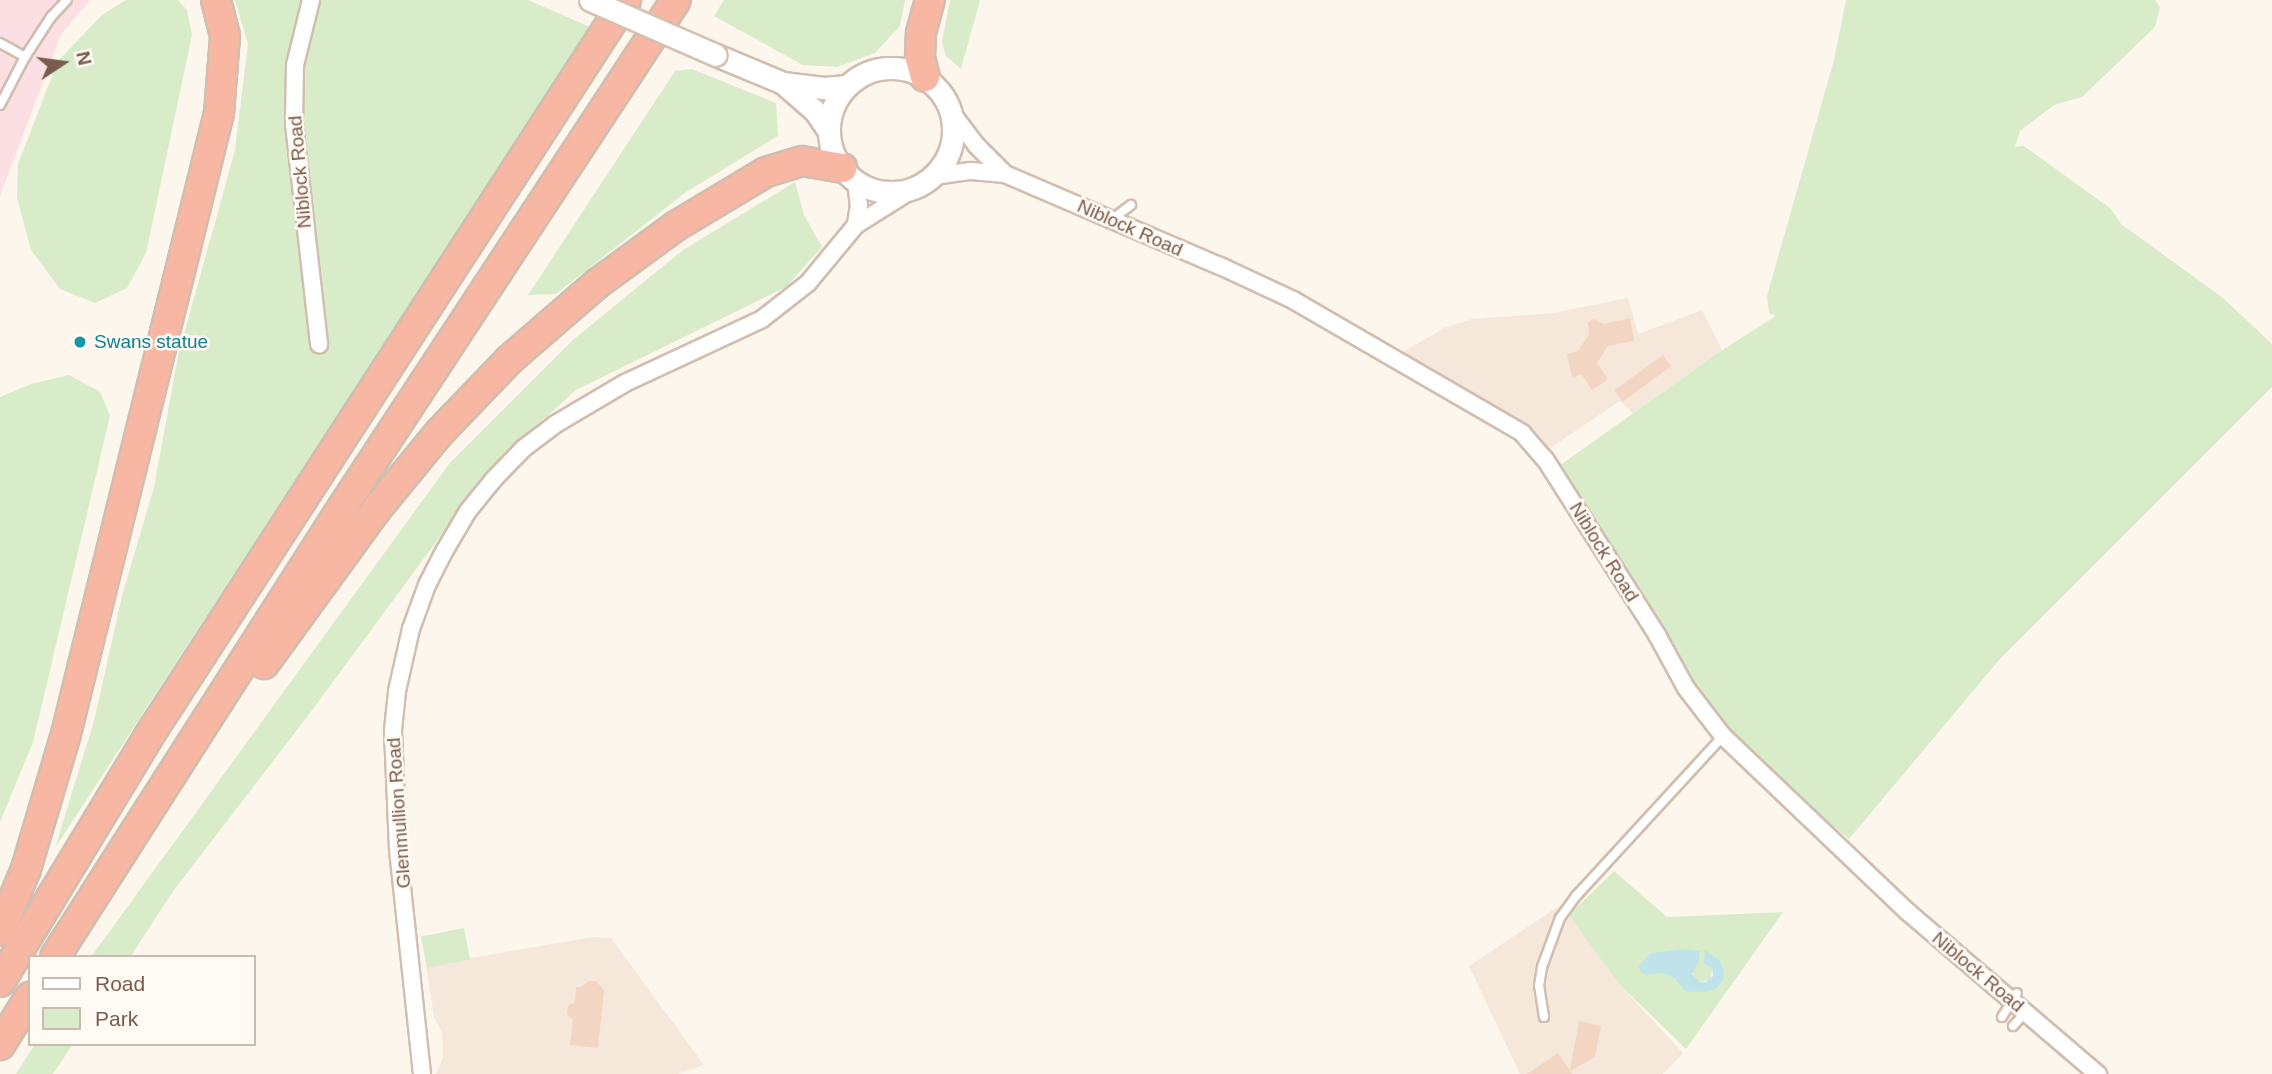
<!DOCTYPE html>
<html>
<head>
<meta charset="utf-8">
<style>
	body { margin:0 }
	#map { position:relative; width:2272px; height:1074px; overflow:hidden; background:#fdf6ec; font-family:Arial,sans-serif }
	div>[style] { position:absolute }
	.residential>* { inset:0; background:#f5e8da }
	.medical>* { inset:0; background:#fbdfe3 }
	.green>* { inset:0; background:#d8ecc9; transform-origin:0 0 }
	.water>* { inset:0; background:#bfe3e8 }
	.building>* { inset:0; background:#f3d5c3; transform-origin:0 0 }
	.roads { filter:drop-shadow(2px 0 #d1beb0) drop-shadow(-2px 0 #d1beb0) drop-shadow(0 2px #d1beb0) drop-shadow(0 -2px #d1beb0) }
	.service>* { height:8px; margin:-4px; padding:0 4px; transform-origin:4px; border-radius:4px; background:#fff }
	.minor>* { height:16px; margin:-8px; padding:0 8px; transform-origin:8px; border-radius:8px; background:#fff }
	.secondary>* { height:21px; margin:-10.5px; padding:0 10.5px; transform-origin:10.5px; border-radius:10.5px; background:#fff }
	.secondary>.ring { margin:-10.5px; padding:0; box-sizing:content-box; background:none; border:21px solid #fff; border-radius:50% }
	.motorway>* { height:28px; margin:-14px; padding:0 14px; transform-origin:14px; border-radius:14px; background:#f7b7a3 }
	.bridges { filter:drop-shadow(2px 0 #d6c0b0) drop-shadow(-2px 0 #d6c0b0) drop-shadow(0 2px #d6c0b0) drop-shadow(0 -2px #d6c0b0) }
	.secondary-bridge>* { height:21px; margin:-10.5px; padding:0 10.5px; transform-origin:10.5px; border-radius:10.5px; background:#fff }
	.dots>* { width:19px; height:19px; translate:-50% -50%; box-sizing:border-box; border:4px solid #fffaf3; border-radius:50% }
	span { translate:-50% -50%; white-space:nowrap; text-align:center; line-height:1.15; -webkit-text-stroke:5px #fffaf3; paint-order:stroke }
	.street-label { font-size:19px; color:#7a5c4d }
	.culture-label { font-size:19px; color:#0d838f }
	.left { translate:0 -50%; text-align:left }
	.legend { position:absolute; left:28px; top:955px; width:228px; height:91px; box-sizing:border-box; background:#fffaf3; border:2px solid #cabbb1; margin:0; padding:9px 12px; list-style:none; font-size:21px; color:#7a5c4d }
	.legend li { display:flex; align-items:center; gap:14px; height:35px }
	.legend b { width:35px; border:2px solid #cabbb1 }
	.north { position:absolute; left:28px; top:28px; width:70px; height:70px; -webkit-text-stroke:5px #fffaf3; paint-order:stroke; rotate:77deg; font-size:19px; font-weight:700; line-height:28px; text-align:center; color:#7a5c4d }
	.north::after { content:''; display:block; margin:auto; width:24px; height:32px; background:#7a5c4d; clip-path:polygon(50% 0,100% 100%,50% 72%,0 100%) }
</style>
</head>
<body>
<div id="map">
	<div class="residential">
		<i style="clip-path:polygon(1628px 298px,1638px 334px,1702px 310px,1722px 350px,1633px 413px,1620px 401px,1549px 449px,1519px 423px,1416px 365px,1401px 353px,1444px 328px,1472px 319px,1553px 313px)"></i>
		<i style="clip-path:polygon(1562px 904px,1619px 984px,1683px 1053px,1663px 1074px,1520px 1074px,1469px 966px)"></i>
		<i style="clip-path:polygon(592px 937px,611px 938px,704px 1065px,678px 1074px,436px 1074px,443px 1057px,442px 1033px,434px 1017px,426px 966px)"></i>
	</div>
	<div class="medical">
		<i style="clip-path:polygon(0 0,90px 0,61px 35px,0 196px)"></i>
	</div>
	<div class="green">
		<i style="clip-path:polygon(126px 0,178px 0,187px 10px,192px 35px,146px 253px,127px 288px,95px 303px,60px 289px,31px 250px,17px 198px,18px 164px,58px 61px,102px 15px)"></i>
		<i style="clip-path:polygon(235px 0,528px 0,590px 27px,55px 848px,94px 721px,122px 596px,154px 487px,178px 356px,235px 150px,248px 44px)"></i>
		<i style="clip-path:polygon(724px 0,905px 0,900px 26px,875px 53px,837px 67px,803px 65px,714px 16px)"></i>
		<i style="clip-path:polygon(950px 0,980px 0,961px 69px,946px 56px,942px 42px)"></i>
		<i style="clip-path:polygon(1846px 0,2155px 0,2160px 7px,2155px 27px,2082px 97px,2054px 105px,2020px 131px,2015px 147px,2024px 146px,2111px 209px,2121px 224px,2223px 298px,2272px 344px,2272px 387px,1999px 660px,1849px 839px,1804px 801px,1739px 739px,1706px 701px,1559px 466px,1719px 352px,1776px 316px,1769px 313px,1767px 296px,1834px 60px)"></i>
		<i style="clip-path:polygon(692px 69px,776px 103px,778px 136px,686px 192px,556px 294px,528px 295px,675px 71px)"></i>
		<i style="clip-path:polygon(795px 182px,804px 215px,822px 247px,786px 287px,576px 390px,492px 466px,310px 713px,174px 890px,130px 957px,91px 957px,449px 464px,574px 339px,683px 250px)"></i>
		<i style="clip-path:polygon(69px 375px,100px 392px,110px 416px,33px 742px,0 822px,0 397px,31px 384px)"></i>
		<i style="clip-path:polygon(evenodd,1614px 871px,1667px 917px,1783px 912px,1686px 1049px,1619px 984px,1569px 915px,1614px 871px,1699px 961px,1692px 968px,1694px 979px,1699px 982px,1711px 980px,1712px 969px,1709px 965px,1723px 981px,1685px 991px,1675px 979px,1663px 973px,1650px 973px,1699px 961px)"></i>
		<i style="left:464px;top:928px;width:32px;height:44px;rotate:79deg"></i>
		<i style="clip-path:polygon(35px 1044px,73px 1044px,53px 1074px,16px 1074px)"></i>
	</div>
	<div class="water">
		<i style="clip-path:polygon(1684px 949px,1699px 951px,1699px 961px,1692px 974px,1699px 982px,1706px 982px,1713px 976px,1712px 969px,1704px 963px,1705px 950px,1719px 960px,1724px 971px,1723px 981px,1717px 988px,1707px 992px,1685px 991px,1675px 979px,1663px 973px,1647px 975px,1640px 971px,1639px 966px,1651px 953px)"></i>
	</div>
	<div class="building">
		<i style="clip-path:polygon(1630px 318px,1634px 341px,1608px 346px,1597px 363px,1608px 379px,1592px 390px,1582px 375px,1572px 377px,1567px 354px,1578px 351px,1589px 334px,1588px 322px,1593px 319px,1604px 324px)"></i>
		<i style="left:1663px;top:355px;width:14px;height:60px;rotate:54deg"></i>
		<i style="clip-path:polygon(589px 981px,596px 981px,604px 990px,598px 1048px,570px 1045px,573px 1020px,567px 1014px,568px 1006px,575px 1002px,576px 987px,581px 987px)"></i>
		<i style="clip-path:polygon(1579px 1021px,1601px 1026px,1595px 1057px,1570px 1071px,1572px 1074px,1527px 1074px,1558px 1053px,1570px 1070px)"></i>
	</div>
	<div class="roads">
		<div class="service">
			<i style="left:0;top:43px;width:29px;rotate:29deg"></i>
			<i style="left:0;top:105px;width:54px;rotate:-62.5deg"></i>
			<i style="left:25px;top:57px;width:48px;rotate:-57deg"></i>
			<i style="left:51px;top:17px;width:23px;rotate:-47deg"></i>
			<i style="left:1111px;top:220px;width:25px;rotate:-37deg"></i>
			<i style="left:1544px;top:1017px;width:31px;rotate:-99deg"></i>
			<i style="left:1539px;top:986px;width:19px;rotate:-81deg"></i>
			<i style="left:1542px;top:967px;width:52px;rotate:-69.8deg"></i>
			<i style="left:1560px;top:918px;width:29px;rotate:-54deg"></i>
			<i style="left:1577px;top:895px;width:216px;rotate:-47.4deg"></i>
			<i style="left:2002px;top:1017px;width:28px;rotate:-58deg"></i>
			<i style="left:2013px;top:1026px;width:19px;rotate:-47deg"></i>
		</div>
		<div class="minor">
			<i style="left:311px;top:0;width:67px;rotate:103.8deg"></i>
			<i style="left:295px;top:65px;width:59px;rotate:91deg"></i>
			<i style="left:294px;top:124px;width:222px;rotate:83.5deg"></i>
			<i style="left:952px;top:113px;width:40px;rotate:53deg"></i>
			<i style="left:976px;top:145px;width:41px;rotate:45deg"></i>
			<i style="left:934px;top:176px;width:37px;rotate:-8deg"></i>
			<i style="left:971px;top:171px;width:34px;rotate:5deg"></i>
			<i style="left:1005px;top:174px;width:234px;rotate:23.2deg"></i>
			<i style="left:1220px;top:266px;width:81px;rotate:25deg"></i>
			<i style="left:1293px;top:300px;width:265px;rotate:30.1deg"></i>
			<i style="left:1522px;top:433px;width:35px;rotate:49deg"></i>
			<i style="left:1545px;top:459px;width:209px;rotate:57.5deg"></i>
			<i style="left:1657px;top:635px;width:60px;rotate:61.3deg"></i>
			<i style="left:1686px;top:688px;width:61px;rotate:52.4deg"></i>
			<i style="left:1723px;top:736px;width:255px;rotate:43.6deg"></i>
			<i style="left:1908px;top:912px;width:250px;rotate:40.5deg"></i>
			<i style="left:856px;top:182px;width:23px;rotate:83deg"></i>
			<i style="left:859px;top:205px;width:20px;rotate:99deg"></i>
			<i style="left:422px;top:1074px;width:225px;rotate:-96.1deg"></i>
			<i style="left:398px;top:850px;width:120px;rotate:-92.4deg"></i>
			<i style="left:393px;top:730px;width:39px;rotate:-84deg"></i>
			<i style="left:397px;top:691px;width:64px;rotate:-77.3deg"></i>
			<i style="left:411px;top:629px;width:47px;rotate:-70deg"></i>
			<i style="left:427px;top:585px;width:39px;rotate:-63deg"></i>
			<i style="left:445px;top:550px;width:45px;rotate:-59.5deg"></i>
			<i style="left:468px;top:511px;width:40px;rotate:-51deg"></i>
			<i style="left:493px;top:480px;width:45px;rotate:-45.9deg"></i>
			<i style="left:524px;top:448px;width:38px;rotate:-37deg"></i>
			<i style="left:554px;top:425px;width:82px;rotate:-30.6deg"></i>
			<i style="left:625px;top:383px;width:151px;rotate:-25deg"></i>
			<i style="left:762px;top:319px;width:58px;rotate:-38deg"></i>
			<i style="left:808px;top:283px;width:75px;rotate:-50.4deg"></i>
			<i style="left:856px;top:225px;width:70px;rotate:-32.1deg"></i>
		</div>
		<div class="secondary">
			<i style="left:716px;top:55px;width:73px;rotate:22.7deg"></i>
			<i style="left:783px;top:83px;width:41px;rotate:7deg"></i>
			<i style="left:824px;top:88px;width:22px;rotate:-5deg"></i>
			<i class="ring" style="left:829px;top:68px;width:103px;height:103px"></i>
			<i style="left:783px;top:83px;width:43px;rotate:41.2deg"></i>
			<i style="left:815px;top:111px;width:25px;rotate:56deg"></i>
		</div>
		<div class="motorway">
			<i style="left:925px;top:77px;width:20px;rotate:-105deg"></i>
			<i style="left:920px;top:58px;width:25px;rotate:-88deg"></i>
			<i style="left:921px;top:33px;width:34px;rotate:-75deg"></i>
			<i style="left:264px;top:664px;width:189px;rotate:-54deg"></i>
			<i style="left:375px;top:511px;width:102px;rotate:-50.6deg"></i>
			<i style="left:440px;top:432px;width:100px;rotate:-46.2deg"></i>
			<i style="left:509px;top:360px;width:118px;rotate:-40.9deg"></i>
			<i style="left:598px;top:283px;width:97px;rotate:-36.2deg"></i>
			<i style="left:676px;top:226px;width:105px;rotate:-31deg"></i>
			<i style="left:766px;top:172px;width:38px;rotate:-17deg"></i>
			<i style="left:802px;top:161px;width:41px;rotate:9.9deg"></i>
			<i style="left:0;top:931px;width:67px;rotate:-67.2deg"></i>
			<i style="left:26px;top:869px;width:141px;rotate:-73.5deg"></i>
			<i style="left:66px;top:734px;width:640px;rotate:-76.16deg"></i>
			<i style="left:219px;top:113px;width:77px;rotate:-85.5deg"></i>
			<i style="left:225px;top:36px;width:37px;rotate:-104deg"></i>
			<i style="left:55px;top:957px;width:536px;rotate:-57.41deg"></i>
			<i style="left:344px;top:505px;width:604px;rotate:-56.68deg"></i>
			<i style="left:0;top:982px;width:297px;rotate:-58.8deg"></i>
			<i style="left:154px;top:728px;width:868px;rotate:-57.04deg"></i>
			<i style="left:0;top:1045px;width:57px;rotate:-58deg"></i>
		</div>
	</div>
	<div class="bridges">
		<div class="secondary-bridge">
			<i style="left:590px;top:0;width:137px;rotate:23.6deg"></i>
		</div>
	</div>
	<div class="dots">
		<i style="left:80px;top:342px;background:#0f9aa8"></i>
	</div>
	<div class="street-label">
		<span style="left:300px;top:172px;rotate:-95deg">Niblock Road</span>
		<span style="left:1130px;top:228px;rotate:24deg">Niblock Road</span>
		<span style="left:1604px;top:552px;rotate:58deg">Niblock Road</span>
		<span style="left:399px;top:813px;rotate:-94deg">Glenmullion Road</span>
		<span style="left:1978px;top:972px;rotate:40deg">Niblock Road</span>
	</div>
	<div class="culture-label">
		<span class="left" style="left:94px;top:342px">Swans statue</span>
	</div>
	<ul class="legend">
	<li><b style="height:9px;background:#fff"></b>Road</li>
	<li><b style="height:19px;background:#d8ecc9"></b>Park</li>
	</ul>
	<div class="north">N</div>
</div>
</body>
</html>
